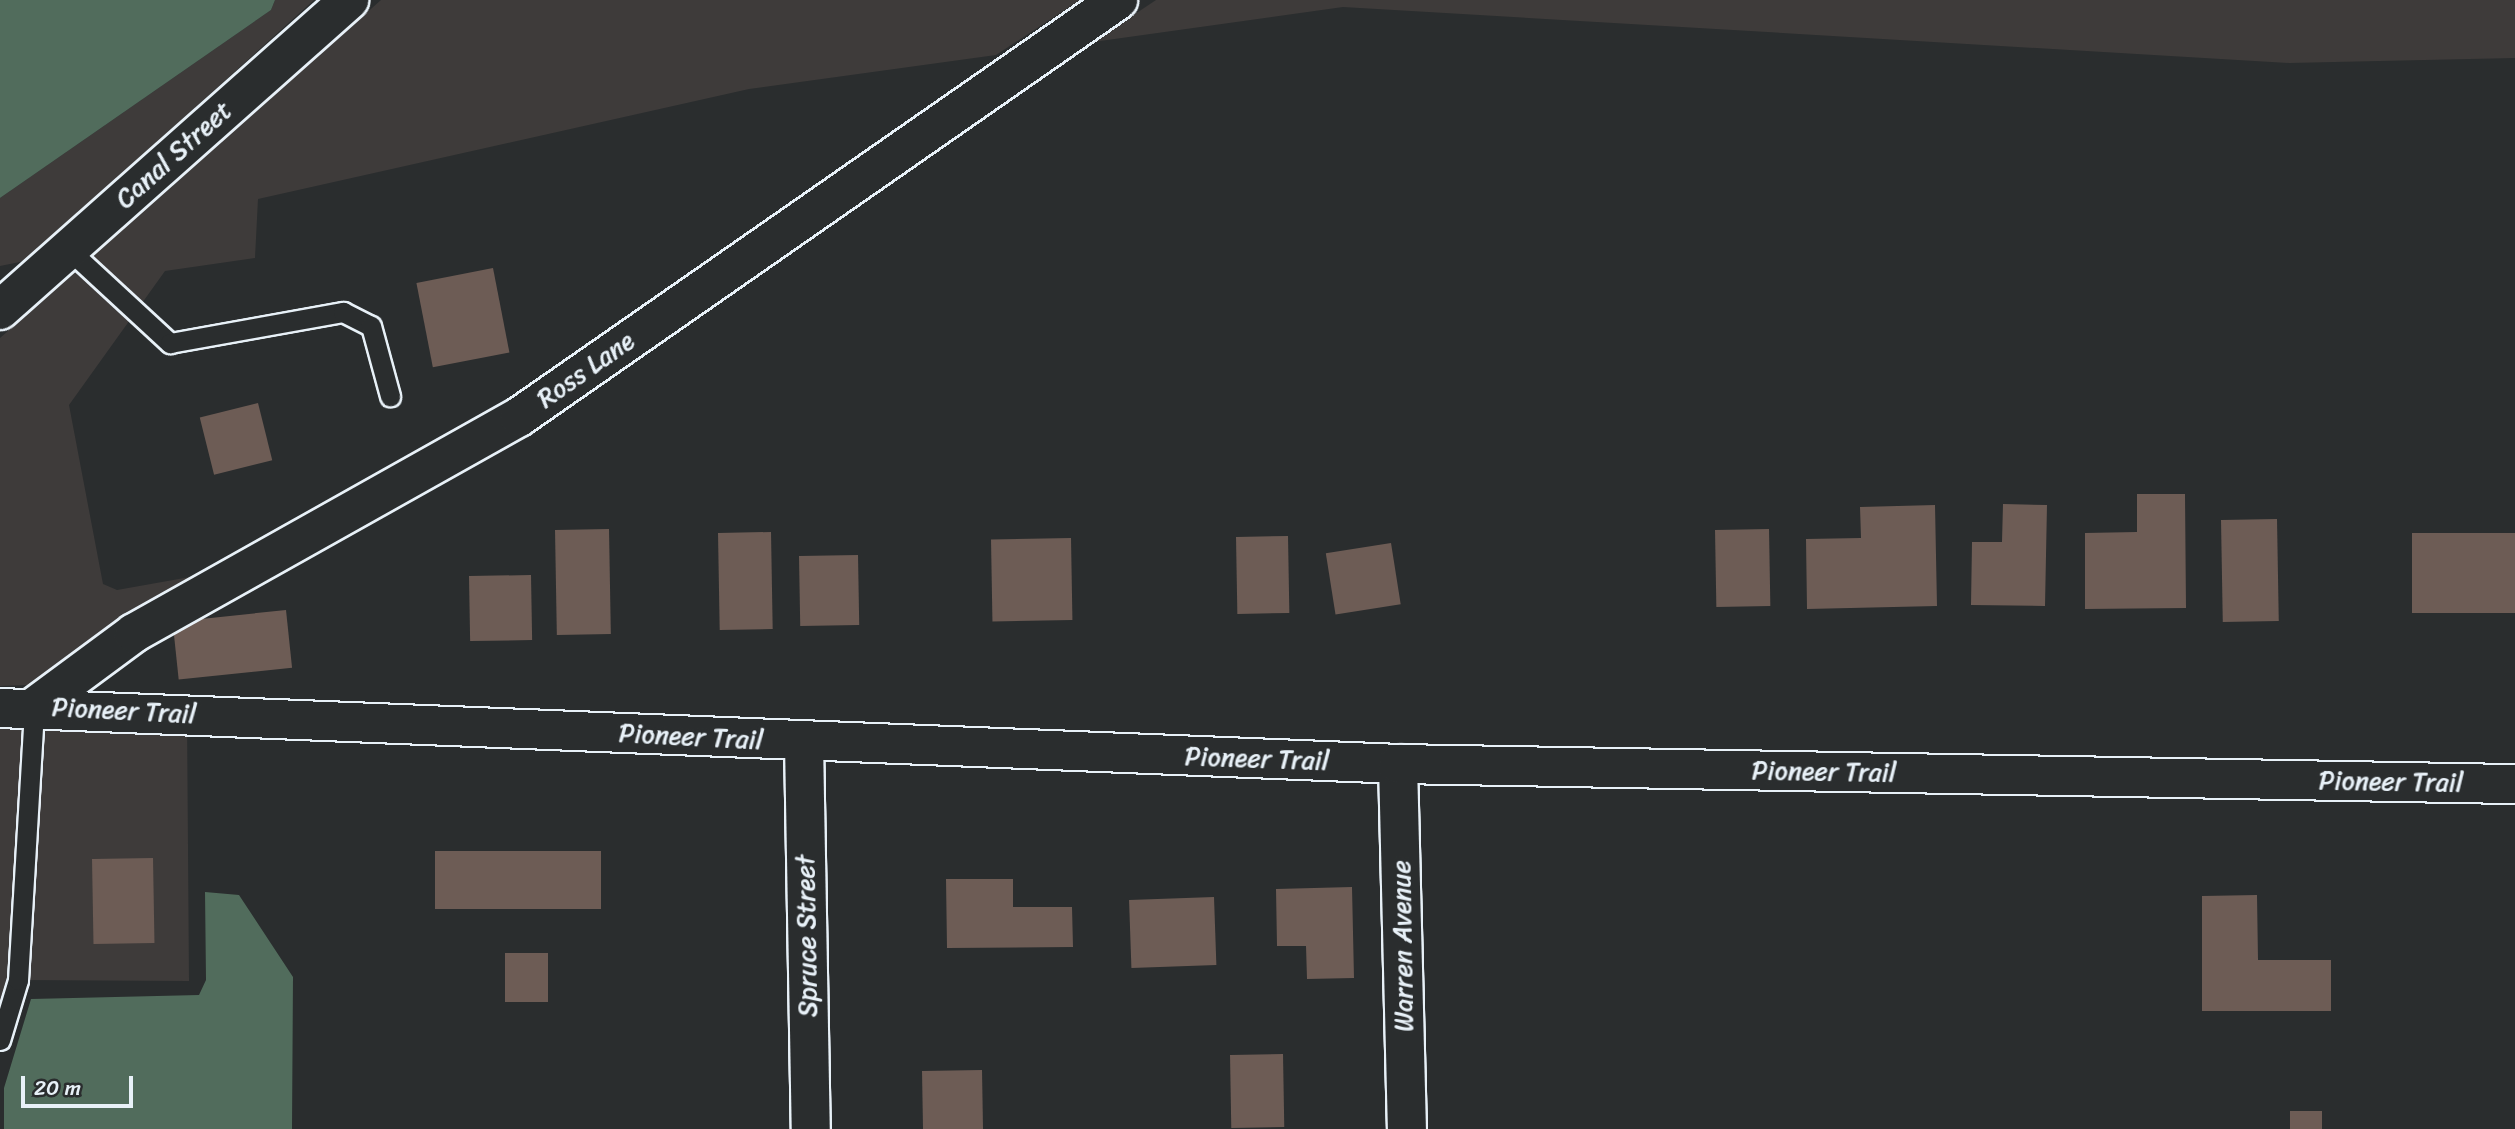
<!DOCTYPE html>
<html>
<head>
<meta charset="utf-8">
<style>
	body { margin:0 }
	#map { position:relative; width:2515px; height:1129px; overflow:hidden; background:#2a2d2e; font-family:Sriracha,sans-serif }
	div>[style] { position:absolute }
	.built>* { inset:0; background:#3e3b3a }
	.green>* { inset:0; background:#516c5c }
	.building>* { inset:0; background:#6d5c55; transform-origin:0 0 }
	.roads { filter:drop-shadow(2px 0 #e8f1f8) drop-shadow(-2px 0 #e8f1f8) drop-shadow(0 2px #e8f1f8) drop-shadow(0 -2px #e8f1f8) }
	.lane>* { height:19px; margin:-9.5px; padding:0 9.5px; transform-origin:9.5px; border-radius:9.5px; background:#2a2d2e }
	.street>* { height:38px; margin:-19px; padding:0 19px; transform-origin:19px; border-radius:19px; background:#2a2d2e }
	.secondary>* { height:38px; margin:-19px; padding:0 19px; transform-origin:19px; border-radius:19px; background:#2a2d2e }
	.primary>* { height:38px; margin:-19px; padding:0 19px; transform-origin:19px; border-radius:19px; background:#2a2d2e }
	span { translate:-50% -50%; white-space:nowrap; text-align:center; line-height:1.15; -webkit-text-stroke:7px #2a2d2e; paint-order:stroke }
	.street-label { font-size:26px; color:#e8f1f8 }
	.scale { position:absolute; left:21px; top:1076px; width:112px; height:32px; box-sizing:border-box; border:4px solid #e8f1f8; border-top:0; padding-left:9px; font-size:21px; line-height:24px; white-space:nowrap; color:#e8f1f8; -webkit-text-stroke:5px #2a2d2e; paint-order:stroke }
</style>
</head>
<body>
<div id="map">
	<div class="built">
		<i style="clip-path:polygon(275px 0,314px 0,25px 261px,0 266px,0 198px,271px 10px)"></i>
		<i style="clip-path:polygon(381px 0,1080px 0,996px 55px,749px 89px,258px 199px,255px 258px,165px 271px,69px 405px,103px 584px,117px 590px,190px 577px,124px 614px,28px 685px,0 686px,0 338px)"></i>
		<i style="clip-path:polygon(1156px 0,2515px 0,2515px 58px,2289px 63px,1343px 7px,1093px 42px)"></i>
		<i style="clip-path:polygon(0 708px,187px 714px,189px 981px,18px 980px,0 1040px)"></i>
	</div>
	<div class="green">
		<i style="clip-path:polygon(0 0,275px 0,271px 10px,0 198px)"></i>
		<i style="clip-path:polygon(205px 892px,239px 895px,293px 977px,292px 1129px,4px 1129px,4px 1088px,31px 999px,199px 995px,206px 980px)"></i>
	</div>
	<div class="building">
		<i style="left:493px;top:268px;width:86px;height:78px;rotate:79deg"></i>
		<i style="left:258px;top:403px;width:59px;height:60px;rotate:76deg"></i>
		<i style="clip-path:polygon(2137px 494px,2185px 494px,2186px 608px,2085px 609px,2085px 533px,2137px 532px)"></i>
		<i style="clip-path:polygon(2003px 504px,2047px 505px,2045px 606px,1971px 605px,1972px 542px,2002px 542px)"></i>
		<i style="clip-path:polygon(1935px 505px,1937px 606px,1807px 609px,1806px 539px,1861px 538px,1860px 507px)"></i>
		<i style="left:2277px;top:519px;width:102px;height:56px;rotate:89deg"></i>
		<i style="left:609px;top:529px;width:105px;height:54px;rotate:89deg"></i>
		<i style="left:1769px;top:529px;width:77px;height:54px;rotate:89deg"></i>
		<i style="left:771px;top:532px;width:97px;height:53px;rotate:89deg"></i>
		<i style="left:2515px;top:533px;width:80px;height:103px;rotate:90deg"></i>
		<i style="left:1288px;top:536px;width:77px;height:52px;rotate:89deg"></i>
		<i style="left:1071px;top:538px;width:82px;height:80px;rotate:89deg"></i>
		<i style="left:1391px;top:543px;width:62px;height:66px;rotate:81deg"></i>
		<i style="left:858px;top:555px;width:70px;height:59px;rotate:89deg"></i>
		<i style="left:531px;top:575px;width:65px;height:62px;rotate:89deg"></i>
		<i style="left:286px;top:610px;width:58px;height:114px;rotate:84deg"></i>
		<i style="left:601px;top:851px;width:58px;height:166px;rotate:90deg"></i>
		<i style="left:153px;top:858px;width:85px;height:61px;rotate:89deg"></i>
		<i style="clip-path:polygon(946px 879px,1013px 879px,1013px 907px,1072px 907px,1073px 947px,947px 948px)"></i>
		<i style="clip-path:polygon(1352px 887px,1354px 978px,1307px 979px,1306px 946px,1277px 946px,1276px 889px)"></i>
		<i style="clip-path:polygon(2257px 895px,2258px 960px,2331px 960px,2331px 1011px,2202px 1011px,2202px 896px)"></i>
		<i style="left:1214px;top:897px;width:68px;height:85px;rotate:88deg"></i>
		<i style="left:505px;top:953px;width:43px;height:49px"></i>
		<i style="left:1283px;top:1054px;width:73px;height:53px;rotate:89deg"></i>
		<i style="left:982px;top:1070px;width:59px;height:60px;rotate:89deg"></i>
		<i style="left:2290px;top:1111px;width:32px;height:18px"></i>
	</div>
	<div class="roads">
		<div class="lane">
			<i style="left:68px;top:249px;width:139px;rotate:42.7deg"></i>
			<i style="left:170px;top:343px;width:176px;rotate:-10.2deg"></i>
			<i style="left:343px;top:312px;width:31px;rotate:27deg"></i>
			<i style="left:371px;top:326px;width:73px;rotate:74.8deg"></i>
			<i style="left:0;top:1040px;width:63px;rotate:-73.3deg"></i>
			<i style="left:18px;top:980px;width:273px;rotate:-86.6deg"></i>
		</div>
		<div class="street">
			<i style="left:34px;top:707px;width:124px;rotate:-36.5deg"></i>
			<i style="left:134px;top:633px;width:441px;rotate:-29.3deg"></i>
			<i style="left:519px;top:417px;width:730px;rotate:-34.84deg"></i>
			<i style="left:804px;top:742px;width:387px;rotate:89deg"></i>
			<i style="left:1398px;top:764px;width:365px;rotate:88.6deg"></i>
		</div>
		<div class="secondary">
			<i style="left:0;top:708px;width:1399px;rotate:2.29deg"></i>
			<i style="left:1398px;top:764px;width:1117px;rotate:1.03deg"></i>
		</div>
		<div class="primary">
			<i style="left:0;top:310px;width:467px;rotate:-41.6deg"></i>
		</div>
	</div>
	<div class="street-label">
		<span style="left:174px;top:155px;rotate:-42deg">Canal Street</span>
		<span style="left:586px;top:370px;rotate:-35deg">Ross Lane</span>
		<span style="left:124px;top:711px;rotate:3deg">Pioneer Trail</span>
		<span style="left:691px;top:737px;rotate:3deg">Pioneer Trail</span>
		<span style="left:1257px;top:759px;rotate:2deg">Pioneer Trail</span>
		<span style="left:1824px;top:772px;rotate:1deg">Pioneer Trail</span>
		<span style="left:2391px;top:782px;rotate:1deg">Pioneer Trail</span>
		<span style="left:807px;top:936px;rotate:-91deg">Spruce Street</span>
		<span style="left:1403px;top:946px;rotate:-91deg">Warren Avenue</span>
	</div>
	<div class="scale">20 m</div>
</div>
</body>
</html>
